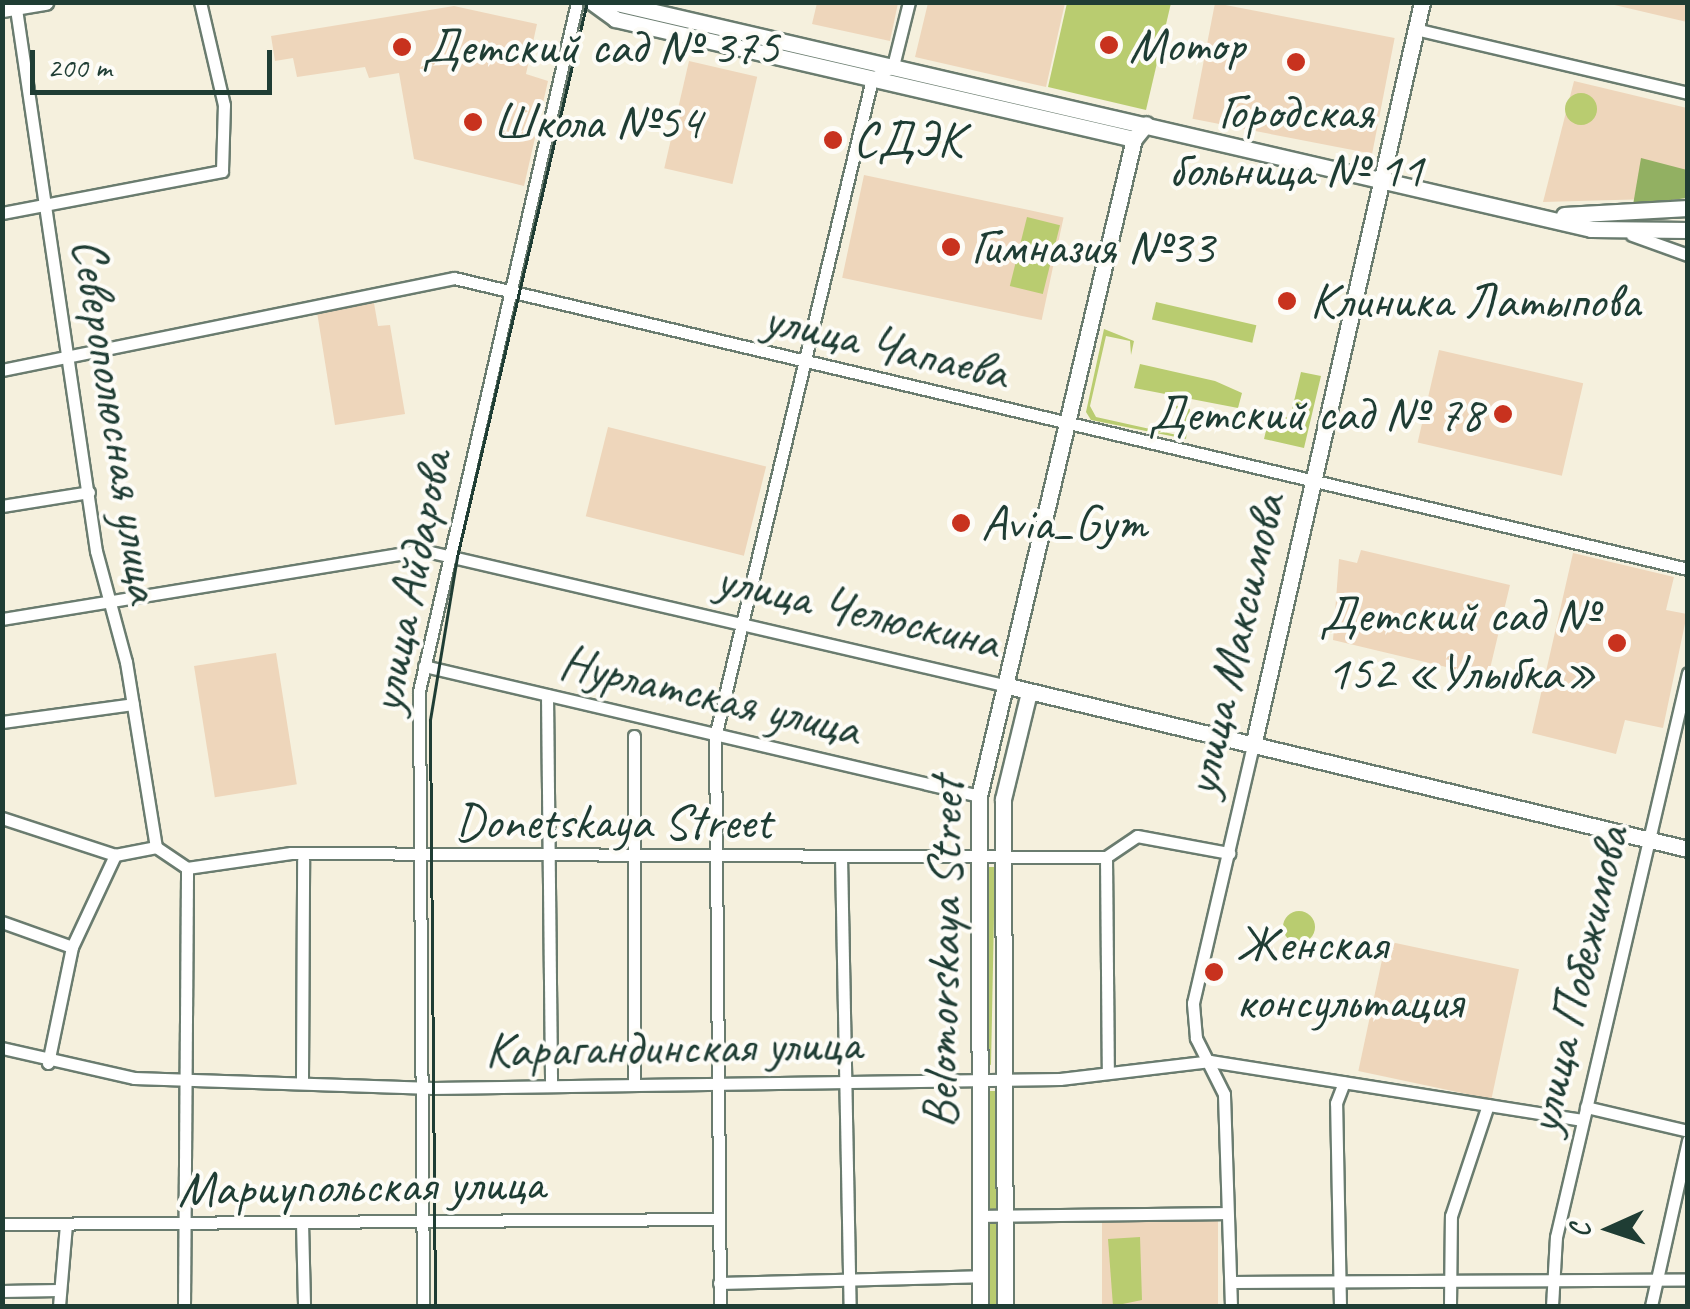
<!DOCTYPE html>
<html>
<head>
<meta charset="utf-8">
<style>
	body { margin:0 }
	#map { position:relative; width:1690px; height:1309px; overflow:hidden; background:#f5f0dd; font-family:Caveat,sans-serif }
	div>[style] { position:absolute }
	.built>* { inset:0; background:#eed6bb; transform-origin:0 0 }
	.green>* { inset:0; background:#b9cc70; transform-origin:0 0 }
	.round { border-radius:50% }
	.forest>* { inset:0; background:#92b062 }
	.roads { filter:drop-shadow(2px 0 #6a7c6f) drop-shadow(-2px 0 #6a7c6f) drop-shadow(0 2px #6a7c6f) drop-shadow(0 -2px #6a7c6f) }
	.minor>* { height:11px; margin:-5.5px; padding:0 5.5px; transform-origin:5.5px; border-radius:5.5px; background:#fff }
	.major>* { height:15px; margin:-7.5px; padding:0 7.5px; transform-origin:7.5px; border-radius:7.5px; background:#fff }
	.tram>* { height:2.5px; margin:-1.25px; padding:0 1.25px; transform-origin:1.25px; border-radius:1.25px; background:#1f3d34 }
	.dots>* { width:28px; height:28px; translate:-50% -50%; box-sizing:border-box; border:5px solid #fdfcf7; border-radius:50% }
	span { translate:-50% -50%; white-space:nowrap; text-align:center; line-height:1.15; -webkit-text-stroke:8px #fdfcf7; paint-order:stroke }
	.poi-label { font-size:50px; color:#1f3d34 }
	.left { translate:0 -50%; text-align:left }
	.right { translate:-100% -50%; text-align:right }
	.street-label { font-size:50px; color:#1f3d34 }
	.frame { position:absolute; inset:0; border:5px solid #1f3d34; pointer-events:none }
	.north { position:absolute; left:1560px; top:1179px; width:100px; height:100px; -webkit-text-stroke:8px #fdfcf7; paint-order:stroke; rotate:267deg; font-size:28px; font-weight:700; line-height:40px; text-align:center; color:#1f3d34 }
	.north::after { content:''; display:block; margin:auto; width:35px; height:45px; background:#1f3d34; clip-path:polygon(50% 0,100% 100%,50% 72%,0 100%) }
	.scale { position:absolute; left:30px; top:50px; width:242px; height:45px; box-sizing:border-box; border:5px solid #1f3d34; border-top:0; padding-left:12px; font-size:30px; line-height:35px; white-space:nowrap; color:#1f3d34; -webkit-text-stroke:8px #fdfcf7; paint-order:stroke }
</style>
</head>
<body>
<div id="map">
	<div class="built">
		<i style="clip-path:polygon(817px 3px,898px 3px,890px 41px,812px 24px)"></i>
		<i style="clip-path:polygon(928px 3px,1065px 3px,1046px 87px,915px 57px)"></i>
		<i style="left:1215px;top:3px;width:183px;height:118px;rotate:11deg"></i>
		<i style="clip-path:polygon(1606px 3px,1687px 3px,1687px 22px)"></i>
		<i style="clip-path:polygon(454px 6px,537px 24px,526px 74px,548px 81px,524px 186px,414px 159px,399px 73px,369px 78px,365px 67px,297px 77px,293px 58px,275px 61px,271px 36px)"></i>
		<i style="left:689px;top:61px;width:70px;height:110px;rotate:13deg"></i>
		<i style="clip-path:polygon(1574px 81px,1687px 108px,1687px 198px,1543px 202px)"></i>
		<i style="left:864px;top:175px;width:204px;height:105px;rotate:12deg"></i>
		<i style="clip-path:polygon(374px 303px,378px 326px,390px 325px,405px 414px,335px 425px,317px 312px)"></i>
		<i style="left:1439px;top:350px;width:148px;height:95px;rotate:13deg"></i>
		<i style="left:608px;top:427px;width:163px;height:92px;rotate:14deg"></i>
		<i style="clip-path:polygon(1361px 550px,1510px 585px,1488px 677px,1333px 640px,1339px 559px,1357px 563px)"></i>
		<i style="clip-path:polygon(1573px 553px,1674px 577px,1666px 610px,1687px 614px,1663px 728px,1625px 720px,1616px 754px,1532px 733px)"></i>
		<i style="left:276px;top:653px;width:133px;height:83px;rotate:81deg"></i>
		<i style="left:1386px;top:941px;width:136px;height:133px;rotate:12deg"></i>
		<i style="left:1102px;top:1220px;width:116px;height:86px"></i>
	</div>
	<div class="green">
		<i style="clip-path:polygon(1067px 3px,1171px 3px,1146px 110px,1048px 87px)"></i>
		<i class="round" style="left:1565px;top:93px;width:32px;height:32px"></i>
		<i style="left:1027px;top:217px;width:34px;height:71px;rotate:14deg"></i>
		<i style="left:1156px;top:302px;width:103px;height:18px;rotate:13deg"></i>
		<i style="clip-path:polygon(1104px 329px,1134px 341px,1131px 355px,1130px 341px,1106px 336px,1090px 406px,1096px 417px,1177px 435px,1183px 413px,1170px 404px,1190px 409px,1186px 439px,1091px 420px,1086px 412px)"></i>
		<i style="clip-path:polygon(1140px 364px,1215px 381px,1242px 393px,1238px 408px,1134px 388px)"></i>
		<i style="clip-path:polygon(1301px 372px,1321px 376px,1304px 448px,1264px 439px,1270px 414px,1290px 418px)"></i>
		<i style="clip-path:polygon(983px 867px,995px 867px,991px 1065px,987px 1064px)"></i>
		<i class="round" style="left:1283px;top:911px;width:32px;height:32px"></i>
		<i style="left:985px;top:1091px;width:11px;height:120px"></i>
		<i style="left:987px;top:1224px;width:11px;height:82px"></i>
		<i style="clip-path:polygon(1140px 1237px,1142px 1300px,1113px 1306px,1108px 1239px)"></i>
	</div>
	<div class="forest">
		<i style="clip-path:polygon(1641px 158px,1687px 170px,1687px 198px,1633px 205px)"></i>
	</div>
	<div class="roads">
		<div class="minor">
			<i style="left:15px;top:2px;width:555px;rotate:81.61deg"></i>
			<i style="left:96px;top:551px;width:115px;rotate:74.9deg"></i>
			<i style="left:126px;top:662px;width:187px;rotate:80.8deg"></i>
			<i style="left:1415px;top:29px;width:280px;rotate:13.2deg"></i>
			<i style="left:2px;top:213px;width:224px;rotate:-10.8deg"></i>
			<i style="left:222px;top:171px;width:66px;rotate:-88.3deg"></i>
			<i style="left:224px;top:105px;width:106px;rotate:-103.1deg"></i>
			<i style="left:1632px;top:235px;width:59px;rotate:19.7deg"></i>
			<i style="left:2px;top:370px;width:461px;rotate:-11.5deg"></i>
			<i style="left:454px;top:278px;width:1268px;rotate:13.27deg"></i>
			<i style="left:2px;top:506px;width:88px;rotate:-9.1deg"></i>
			<i style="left:2px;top:619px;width:426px;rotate:-9.3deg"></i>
			<i style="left:422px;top:550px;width:602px;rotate:13.07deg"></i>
			<i style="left:424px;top:666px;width:570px;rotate:13.18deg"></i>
			<i style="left:547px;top:695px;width:386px;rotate:89.4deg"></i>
			<i style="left:2px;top:722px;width:132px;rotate:-7.8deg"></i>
			<i style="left:634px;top:736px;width:348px;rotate:90deg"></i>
			<i style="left:2px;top:818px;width:119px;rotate:18.1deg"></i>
			<i style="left:115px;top:855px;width:42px;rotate:-11deg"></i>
			<i style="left:156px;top:847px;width:37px;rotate:34deg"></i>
			<i style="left:187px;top:868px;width:105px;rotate:-8.2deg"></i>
			<i style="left:291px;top:853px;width:815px;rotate:0.28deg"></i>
			<i style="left:1106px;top:857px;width:37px;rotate:-34deg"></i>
			<i style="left:1137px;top:836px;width:94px;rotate:10.5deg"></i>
			<i style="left:841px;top:856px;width:450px;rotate:88.9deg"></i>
			<i style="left:1106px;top:857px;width:214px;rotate:89.5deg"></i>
			<i style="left:2px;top:922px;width:74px;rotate:19.7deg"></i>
			<i style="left:2px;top:1048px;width:135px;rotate:12.8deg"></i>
			<i style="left:134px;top:1078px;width:299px;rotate:1.9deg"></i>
			<i style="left:433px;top:1088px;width:627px;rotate:-0.82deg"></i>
			<i style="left:1060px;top:1079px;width:151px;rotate:-6.8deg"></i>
			<i style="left:1210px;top:1061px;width:377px;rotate:9deg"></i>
			<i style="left:48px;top:1063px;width:118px;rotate:-78.3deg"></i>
			<i style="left:72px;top:947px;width:102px;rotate:-64.9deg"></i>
			<i style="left:302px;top:1079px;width:219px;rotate:-89.7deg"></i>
			<i style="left:1586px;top:1107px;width:105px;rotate:13.2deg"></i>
			<i style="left:979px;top:1216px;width:248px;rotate:-0.7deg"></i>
			<i style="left:302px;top:1222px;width:84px;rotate:88.6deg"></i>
			<i style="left:2px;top:1224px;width:717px;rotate:-0.4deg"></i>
			<i style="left:1231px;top:1282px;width:457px;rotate:-0.3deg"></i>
			<i style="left:719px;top:1283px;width:261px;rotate:-1.5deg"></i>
			<i style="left:2px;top:1291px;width:57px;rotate:-1deg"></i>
			<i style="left:59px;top:1306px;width:81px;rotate:-85.1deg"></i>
			<i style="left:184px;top:1306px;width:438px;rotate:-89.6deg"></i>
			<i style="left:423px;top:1306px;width:615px;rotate:-90.37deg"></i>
			<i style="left:419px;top:691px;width:707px;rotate:-77.08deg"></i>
			<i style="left:720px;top:1306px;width:569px;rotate:-90.5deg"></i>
			<i style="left:715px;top:737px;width:676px;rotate:-76.58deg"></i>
			<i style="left:872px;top:79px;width:25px;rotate:-32deg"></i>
			<i style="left:893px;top:66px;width:66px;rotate:-76deg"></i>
			<i style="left:1231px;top:1306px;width:212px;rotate:-91.9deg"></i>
			<i style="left:1224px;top:1094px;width:63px;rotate:-116.6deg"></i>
			<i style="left:1196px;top:1038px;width:35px;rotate:-95deg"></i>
			<i style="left:1193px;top:1003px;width:264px;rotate:-76.9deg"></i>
			<i style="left:1340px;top:1306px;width:203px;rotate:-91.1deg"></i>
			<i style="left:1336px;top:1103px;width:22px;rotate:-69deg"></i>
			<i style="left:1450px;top:1306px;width:90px;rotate:-89.4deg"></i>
			<i style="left:1451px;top:1216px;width:117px;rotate:-71.6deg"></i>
			<i style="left:1552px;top:1306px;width:69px;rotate:-86.7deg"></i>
			<i style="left:1556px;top:1237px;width:579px;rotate:-76.83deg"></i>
			<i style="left:1651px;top:1306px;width:170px;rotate:-77.4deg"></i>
		</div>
		<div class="major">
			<i style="left:592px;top:2px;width:29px;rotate:36deg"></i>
			<i style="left:615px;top:19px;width:533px;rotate:13.02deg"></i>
			<i style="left:612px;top:2px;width:1005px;rotate:13.05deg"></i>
			<i style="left:1591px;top:229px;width:97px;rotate:0.6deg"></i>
			<i style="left:2px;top:9px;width:44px;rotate:-9.2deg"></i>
			<i style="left:1564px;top:215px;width:124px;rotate:-3.2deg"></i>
			<i style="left:1008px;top:686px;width:699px;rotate:13.48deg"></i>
			<i style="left:1253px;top:746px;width:763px;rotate:-77.2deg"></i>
			<i style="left:980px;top:1306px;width:510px;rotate:-90.11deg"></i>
			<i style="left:979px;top:796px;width:675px;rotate:-76.73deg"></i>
			<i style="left:1134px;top:139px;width:19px;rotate:-51deg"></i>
			<i style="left:1005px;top:1306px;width:507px;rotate:-90.23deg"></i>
			<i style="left:1003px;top:799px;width:110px;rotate:-76.3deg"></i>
		</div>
	</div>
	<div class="tram">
		<i style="left:435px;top:1306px;width:586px;rotate:-90.49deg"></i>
		<i style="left:430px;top:720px;width:165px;rotate:-80.6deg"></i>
		<i style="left:457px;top:557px;width:570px;rotate:-76.82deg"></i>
	</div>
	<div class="dots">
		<i style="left:1109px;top:45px;background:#c8321e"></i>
		<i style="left:402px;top:47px;background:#c8321e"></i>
		<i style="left:1296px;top:62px;background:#c8321e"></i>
		<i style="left:473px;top:122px;background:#c8321e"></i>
		<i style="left:833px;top:140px;background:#c8321e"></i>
		<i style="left:951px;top:247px;background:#c8321e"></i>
		<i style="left:1287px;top:301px;background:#c8321e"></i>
		<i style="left:1503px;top:414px;background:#c8321e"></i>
		<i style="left:961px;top:523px;background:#c8321e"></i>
		<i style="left:1617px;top:643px;background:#c8321e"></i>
		<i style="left:1214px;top:972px;background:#c8321e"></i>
	</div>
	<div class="poi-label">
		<span class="left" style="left:1129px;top:45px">Мотор</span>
		<span class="left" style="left:422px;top:47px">Детский сад № 375</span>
		<span style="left:1296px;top:140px">Городская<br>больница № 11</span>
		<span class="left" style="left:493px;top:122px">Школа №54</span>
		<span class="left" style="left:853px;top:140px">СДЭК</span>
		<span class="left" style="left:971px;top:247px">Гимназия №33</span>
		<span class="left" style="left:1310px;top:301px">Клиника Латыпова</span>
		<span class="right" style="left:1483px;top:414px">Детский сад № 78</span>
		<span class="left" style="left:981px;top:523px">Avia_Gym</span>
		<span class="right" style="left:1597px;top:643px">Детский сад №<br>152 «Улыбка»</span>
		<span class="left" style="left:1236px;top:972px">Женская<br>консультация</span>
	</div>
	<div class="street-label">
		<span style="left:886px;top:345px;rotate:13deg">улица Чапаева</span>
		<span style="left:117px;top:420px;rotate:81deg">Северополюсная улица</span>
		<span style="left:410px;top:582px;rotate:-79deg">улица Айдарова</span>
		<span style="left:858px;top:610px;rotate:13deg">улица Челюскина</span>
		<span style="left:1234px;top:645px;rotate:-77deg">улица Максимова</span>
		<span style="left:710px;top:695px;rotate:13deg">Нурлатская улица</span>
		<span style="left:613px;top:822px">Donetskaya Street</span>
		<span style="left:943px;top:953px;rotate:-89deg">Belomorskaya Street</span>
		<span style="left:1577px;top:980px;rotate:-77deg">улица Побежимова</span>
		<span style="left:673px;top:1047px;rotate:-1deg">Карагандинская улица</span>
		<span style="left:361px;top:1186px;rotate:-1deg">Мариупольская улица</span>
	</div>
	<div class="frame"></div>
	<div class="north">С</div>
	<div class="scale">200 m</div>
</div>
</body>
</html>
